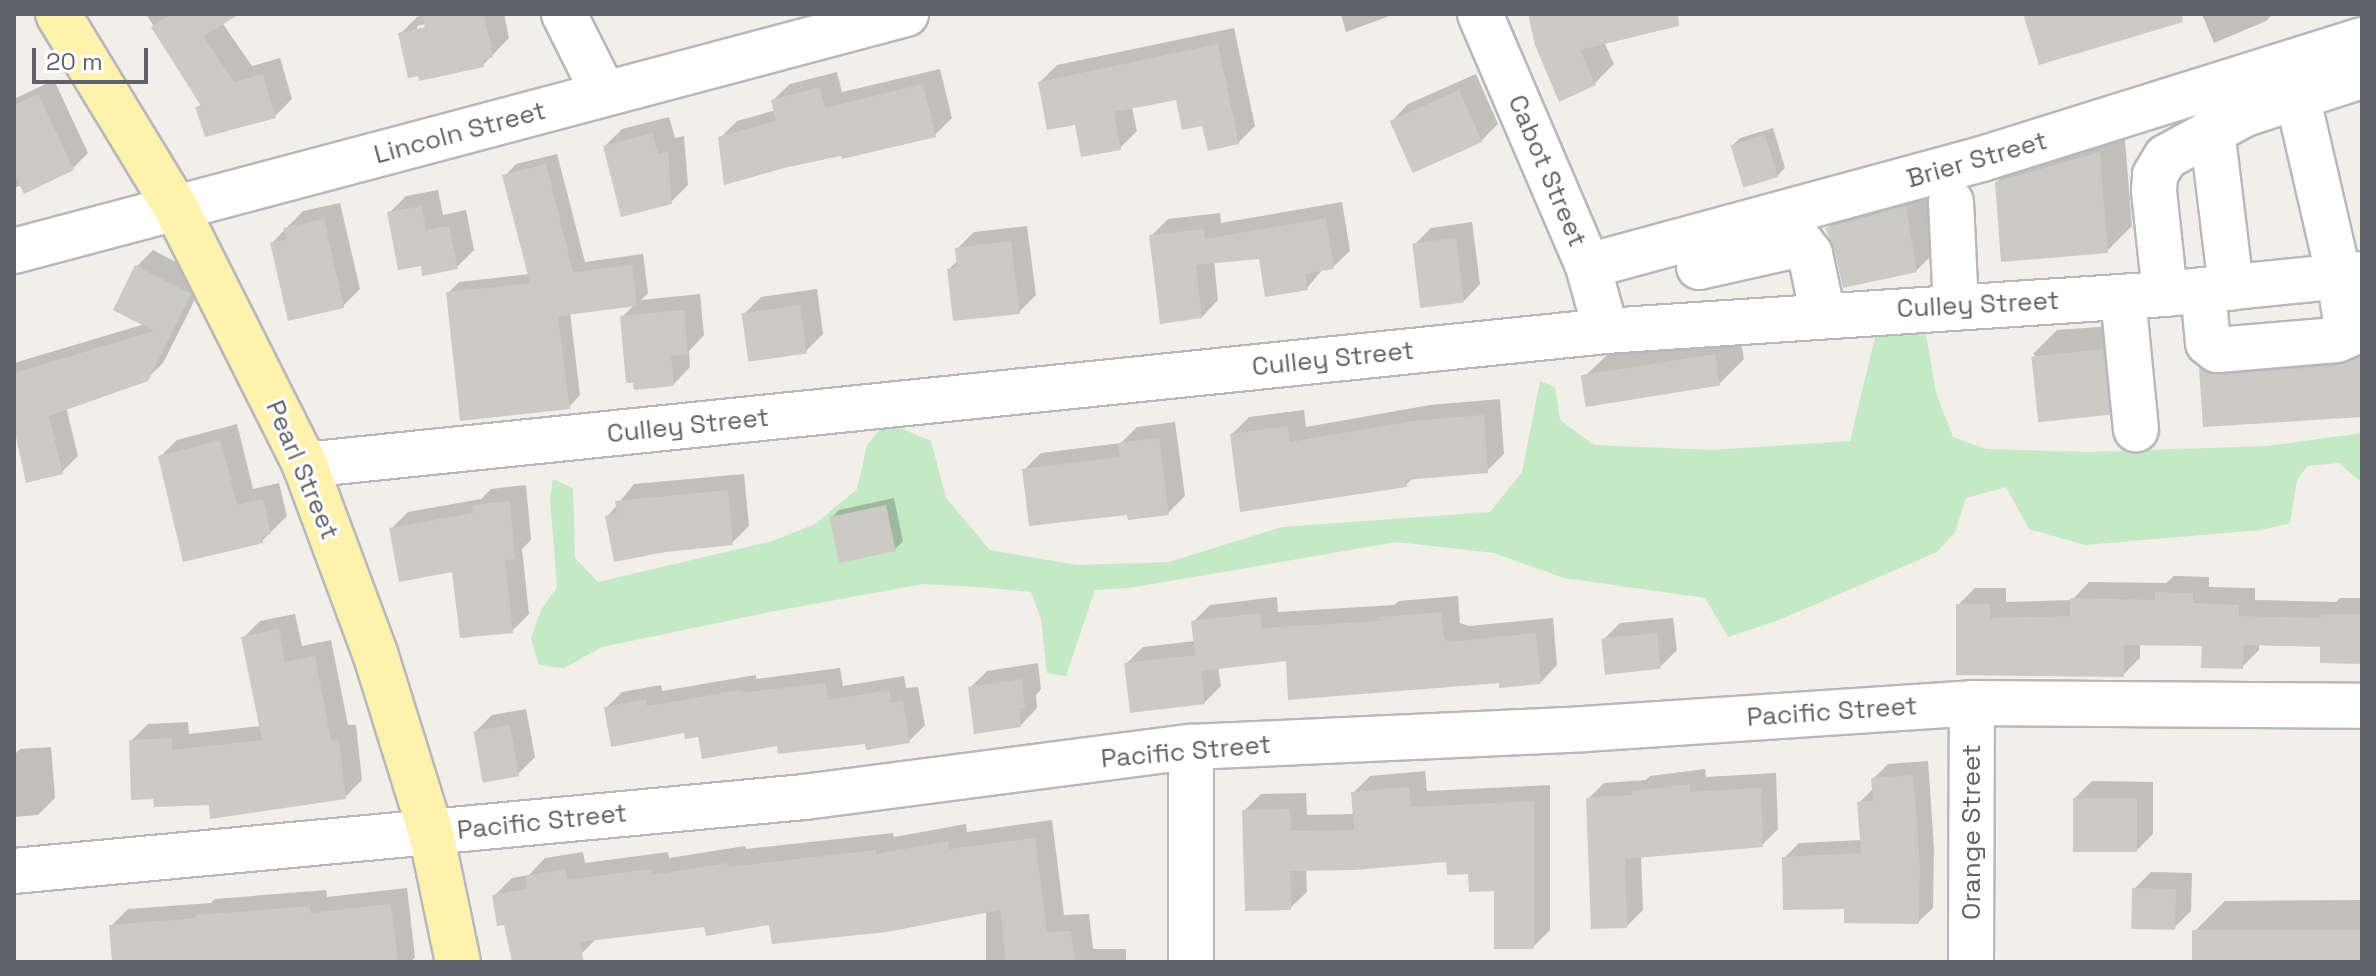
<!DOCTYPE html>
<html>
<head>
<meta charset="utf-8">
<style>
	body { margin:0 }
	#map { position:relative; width:2376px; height:976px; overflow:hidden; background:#f1efe8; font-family:"Space Grotesk",sans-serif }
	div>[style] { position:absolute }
	.green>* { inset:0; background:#c5e8c5 }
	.shadow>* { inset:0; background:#0003 }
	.building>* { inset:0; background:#cccac5; transform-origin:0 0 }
	.roads { filter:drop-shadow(2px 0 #b5b8bc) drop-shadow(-2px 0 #b5b8bc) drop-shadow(0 2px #b5b8bc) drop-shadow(0 -2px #b5b8bc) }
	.minor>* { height:44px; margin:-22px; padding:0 22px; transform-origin:22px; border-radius:22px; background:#fff }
	.major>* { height:44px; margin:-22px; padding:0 22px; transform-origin:22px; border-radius:22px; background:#fff2af }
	span { translate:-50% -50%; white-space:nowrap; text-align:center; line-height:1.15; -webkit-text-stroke:6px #fff; paint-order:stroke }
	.street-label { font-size:26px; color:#5f6368 }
	.frame { position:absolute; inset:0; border:16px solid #5f6368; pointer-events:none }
	.scale { position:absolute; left:32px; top:48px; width:116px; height:36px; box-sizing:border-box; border:4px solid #5f6368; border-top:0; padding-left:10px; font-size:24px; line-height:28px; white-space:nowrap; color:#5f6368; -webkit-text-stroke:6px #fff; paint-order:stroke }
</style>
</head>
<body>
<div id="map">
	<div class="green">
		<i style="clip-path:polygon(1903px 325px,1926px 335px,1936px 393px,1953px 437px,1986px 449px,2089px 452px,2267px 446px,2362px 433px,2362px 483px,2339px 463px,2307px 466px,2297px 480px,2290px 523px,2261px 530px,2085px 545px,2029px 529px,2006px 487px,1966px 498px,1955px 532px,1937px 552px,1779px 620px,1728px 637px,1705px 598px,1564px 578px,1494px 553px,1397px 542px,1129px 588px,1095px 590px,1066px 676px,1047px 673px,1041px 619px,1031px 592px,977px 587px,923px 584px,770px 612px,602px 647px,564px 668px,539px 665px,531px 638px,541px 610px,557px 587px,550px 498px,553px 479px,573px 488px,575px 558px,598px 582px,773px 541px,815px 524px,857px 489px,867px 445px,886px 422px,931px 441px,946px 498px,990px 550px,1077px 565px,1169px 562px,1282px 527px,1490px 512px,1522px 472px,1540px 381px,1555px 387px,1560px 420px,1594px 445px,1712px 450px,1850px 441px,1877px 329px)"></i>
	</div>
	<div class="shadow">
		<i style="clip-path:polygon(146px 14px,228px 14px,221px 21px,252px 66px,280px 58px,292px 99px,275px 116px,197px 108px,202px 103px)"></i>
		<i style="clip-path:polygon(428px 14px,464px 14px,417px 26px,417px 30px,480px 14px,504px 14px,509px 38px,483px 65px,400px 34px,417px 17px)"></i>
		<i style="clip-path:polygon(1341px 14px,1395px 14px,1346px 32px)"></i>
		<i style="clip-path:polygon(1530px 14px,1654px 14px,1604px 42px,1614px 64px,1595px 83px)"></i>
		<i style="clip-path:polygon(2202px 14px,2273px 14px,2266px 21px,2214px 43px)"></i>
		<i style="clip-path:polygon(1234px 28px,1255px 126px,1238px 143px,1203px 124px,1177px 97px,1132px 107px,1137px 131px,1120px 148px,1077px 123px,1040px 82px,1057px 65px)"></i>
		<i style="clip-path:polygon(940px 69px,952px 118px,935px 135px,843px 154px,720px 138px,737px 121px,776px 110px,773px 100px,790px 84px,837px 72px,842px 92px)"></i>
		<i style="clip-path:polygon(1476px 74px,1498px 124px,1481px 141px,1392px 121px,1408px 104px)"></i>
		<i style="clip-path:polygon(54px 80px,88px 153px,73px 168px,25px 191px,22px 185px,14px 188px,14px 99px)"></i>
		<i style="clip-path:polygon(669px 117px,675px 138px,684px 136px,688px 185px,671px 202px,605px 146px,622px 129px)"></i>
		<i style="clip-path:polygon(1773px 128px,1785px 168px,1777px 176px,1732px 146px,1740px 138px)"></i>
		<i style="clip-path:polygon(2124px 129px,2132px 226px,2107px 251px,1997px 182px,2021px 158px)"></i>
		<i style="clip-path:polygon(557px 154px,585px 262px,643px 254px,648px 293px,641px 300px,700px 294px,704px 335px,689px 351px,690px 367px,674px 384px,622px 317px,634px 305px,570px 312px,580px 395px,569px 407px,448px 293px,459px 282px,529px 274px,505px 176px,516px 164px)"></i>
		<i style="clip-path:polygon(1930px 182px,1941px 246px,1916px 271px,1828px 228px,1852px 204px)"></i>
		<i style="clip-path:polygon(438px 190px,443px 215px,466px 210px,474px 250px,457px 267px,422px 264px,389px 213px,406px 196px)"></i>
		<i style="clip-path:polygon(1342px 202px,1350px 251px,1333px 267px,1323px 269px,1307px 288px,1260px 257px,1214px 261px,1218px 300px,1202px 317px,1151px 236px,1168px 219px,1220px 213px,1221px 223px)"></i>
		<i style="clip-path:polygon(340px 203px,360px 289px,343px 306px,272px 243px,303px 211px)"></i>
		<i style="clip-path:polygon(1472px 222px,1480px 284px,1464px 301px,1414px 245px,1431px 228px)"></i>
		<i style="clip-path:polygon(1027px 226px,1036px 295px,1019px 312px,949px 269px,958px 260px,957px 249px,974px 232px)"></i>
		<i style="clip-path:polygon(153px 250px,206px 278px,163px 363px,147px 379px,66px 407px,78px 456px,62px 472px,14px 424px,14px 363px,145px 324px,115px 309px,137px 266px)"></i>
		<i style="clip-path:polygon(817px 289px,823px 334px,806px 351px,744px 314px,761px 297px)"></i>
		<i style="clip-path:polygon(2127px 325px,2133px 389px,2109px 413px,2033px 354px,2057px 330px)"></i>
		<i style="clip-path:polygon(1739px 331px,1744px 359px,1719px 384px,1583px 378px,1608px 354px)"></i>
		<i style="clip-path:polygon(2362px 342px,2362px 415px,2205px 425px,2201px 369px,2225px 344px)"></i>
		<i style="clip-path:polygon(1500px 399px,1504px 454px,1487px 471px,1414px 477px,1406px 485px,1232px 434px,1249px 417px,1304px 410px,1306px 427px,1430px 405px)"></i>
		<i style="clip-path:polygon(1175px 422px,1185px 496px,1168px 513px,1129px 513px,1024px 470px,1041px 453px,1121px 443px,1137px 427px)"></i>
		<i style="clip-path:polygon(237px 424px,253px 489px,279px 483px,287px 516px,262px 541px,160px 457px,177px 440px)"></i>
		<i style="clip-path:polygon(744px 474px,749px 526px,732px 543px,607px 517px,634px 484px)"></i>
		<i style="clip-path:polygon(526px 485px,531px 540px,522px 549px,529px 614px,512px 631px,454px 569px,391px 529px,408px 512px,481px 499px,491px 489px)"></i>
		<i style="clip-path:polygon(894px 498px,903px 541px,895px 549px,831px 518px,839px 510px)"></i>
		<i style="clip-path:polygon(2174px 576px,2209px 577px,2209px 587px,2255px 588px,2255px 600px,2336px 602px,2340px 598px,2362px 598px,2362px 662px,2323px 645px,2259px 644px,2259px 650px,2242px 667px,2204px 644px,2140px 643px,2140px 658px,2123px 675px,1958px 605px,1975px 588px,2006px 588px,2006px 602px,2072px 600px,2089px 582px,2166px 583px)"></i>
		<i style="clip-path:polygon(1458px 596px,1460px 623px,1469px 626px,1553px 618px,1557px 665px,1541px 682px,1288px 659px,1218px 667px,1221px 686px,1204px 703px,1126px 664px,1143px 647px,1195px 641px,1193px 622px,1210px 605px,1277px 597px,1278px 612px,1394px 605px,1399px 601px)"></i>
		<i style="clip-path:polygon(295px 614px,302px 646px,331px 640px,348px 725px,356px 725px,362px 780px,345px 797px,211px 803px,131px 741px,148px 724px,188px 722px,189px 734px,261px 726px,243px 638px,260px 621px)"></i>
		<i style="clip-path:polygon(1673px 618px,1677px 650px,1660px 667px,1603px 640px,1620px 623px)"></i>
		<i style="clip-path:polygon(1038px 663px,1041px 689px,1036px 695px,1037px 708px,1021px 725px,970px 688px,987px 671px)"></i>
		<i style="clip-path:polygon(840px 668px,843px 686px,904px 676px,906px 688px,918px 687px,925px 725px,909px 741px,779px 743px,700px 735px,606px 708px,622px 692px,661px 685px,662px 691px,756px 675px,756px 679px)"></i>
		<i style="clip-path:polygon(526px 709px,535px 757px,518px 774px,475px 732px,492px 715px)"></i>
		<i style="clip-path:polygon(51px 747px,55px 798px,38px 815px,14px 817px,14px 755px,20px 749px)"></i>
		<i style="clip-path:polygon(1928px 761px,1934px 848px,1933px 908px,1918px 922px,1846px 907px,1784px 858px,1799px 843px,1862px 840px,1859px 803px,1874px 788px,1873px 779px,1888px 764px)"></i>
		<i style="clip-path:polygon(1705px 769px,1706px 777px,1776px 773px,1778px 829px,1762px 845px,1641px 855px,1643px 910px,1627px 926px,1588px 799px,1604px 783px,1646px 780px,1650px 776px)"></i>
		<i style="clip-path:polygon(1425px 771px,1427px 791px,1550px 785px,1550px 930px,1533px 947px,1496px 889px,1448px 860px,1306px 869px,1307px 892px,1290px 908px,1244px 811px,1261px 794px,1306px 793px,1307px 815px,1355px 814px,1353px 793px,1370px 776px)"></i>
		<i style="clip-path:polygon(2092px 781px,2153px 782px,2153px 834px,2136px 851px,2075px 798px)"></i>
		<i style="clip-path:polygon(1052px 820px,1064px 915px,1089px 914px,1093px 949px,1126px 949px,1126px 962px,986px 962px,986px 911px,706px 925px,598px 937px,582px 953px,514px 962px,505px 922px,494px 896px,512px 878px,529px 875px,545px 858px,583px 852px,585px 863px,668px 852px,669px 858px,745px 846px,746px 849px,893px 833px,894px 837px,966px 824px,967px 832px)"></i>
		<i style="clip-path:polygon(2151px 872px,2192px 873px,2191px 911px,2174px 928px,2134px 889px)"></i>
		<i style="clip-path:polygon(407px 888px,415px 957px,410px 962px,114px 962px,111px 926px,128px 909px,211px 903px,215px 899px,326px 890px,327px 897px)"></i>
		<i style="clip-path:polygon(2362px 900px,2362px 962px,2182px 962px,2194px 961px,2194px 932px,2225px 901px)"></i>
	</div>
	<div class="building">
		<i style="clip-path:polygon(172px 14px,240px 14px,203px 36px,234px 82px,263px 74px,276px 118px,205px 137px,195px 107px,201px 106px,151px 27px)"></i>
		<i style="clip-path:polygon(422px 14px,484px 14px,493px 57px,483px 60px,484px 67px,419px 81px,418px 76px,408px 78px,398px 33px,425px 27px)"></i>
		<i style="clip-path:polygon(1528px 14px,1678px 14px,1679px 26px,1580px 50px,1596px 85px,1559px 102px,1535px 45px)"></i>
		<i style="clip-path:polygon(2023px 14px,2182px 14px,2183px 22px,2039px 65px)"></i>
		<i style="clip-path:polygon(1218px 44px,1239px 144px,1208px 151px,1202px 126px,1182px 130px,1176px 100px,1114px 112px,1121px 150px,1081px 157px,1075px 125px,1047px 130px,1038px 82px)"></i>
		<i style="clip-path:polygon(923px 84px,936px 137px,842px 159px,841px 156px,788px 167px,724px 185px,718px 137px,776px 121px,771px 100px,820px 87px,825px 108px)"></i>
		<i style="left:1459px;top:90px;width:57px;height:76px;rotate:66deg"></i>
		<i style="clip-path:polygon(38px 94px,74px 170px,24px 194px,14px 173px,14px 105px)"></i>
		<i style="clip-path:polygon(653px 133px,658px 154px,668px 151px,672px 204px,621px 217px,603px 146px)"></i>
		<i style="left:1765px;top:135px;width:44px;height:36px;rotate:73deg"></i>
		<i style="clip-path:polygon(2100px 152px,2108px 253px,2001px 262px,1995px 182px)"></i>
		<i style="clip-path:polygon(546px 164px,573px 272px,632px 265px,637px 306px,558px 316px,570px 409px,460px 421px,446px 292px,530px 283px,502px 175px)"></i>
		<i style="clip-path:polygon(422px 206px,426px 230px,449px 226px,458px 269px,422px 276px,421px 266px,398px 270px,387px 212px)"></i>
		<i style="clip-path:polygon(1906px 206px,1917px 272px,1843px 288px,1834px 249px,1825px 228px)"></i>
		<i style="clip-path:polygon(1326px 218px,1334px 269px,1305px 274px,1308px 290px,1265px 297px,1259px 259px,1196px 265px,1202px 318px,1160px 324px,1149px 235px,1204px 229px,1205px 239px)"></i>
		<i style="clip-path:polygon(324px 219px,344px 308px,288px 321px,270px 243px,287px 239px,283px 228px)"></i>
		<i style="left:1456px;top:238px;width:65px;height:44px;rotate:83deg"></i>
		<i style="clip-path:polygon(1011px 241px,1020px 314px,953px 321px,947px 269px,957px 267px,955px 248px)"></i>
		<i style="clip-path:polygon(135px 265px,191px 294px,148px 381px,49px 416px,63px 474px,26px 483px,14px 428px,14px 373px,154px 331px,113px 310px)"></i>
		<i style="left:800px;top:305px;width:49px;height:59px;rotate:82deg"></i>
		<i style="clip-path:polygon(684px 310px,688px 354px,671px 356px,674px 386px,634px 390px,633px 383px,626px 383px,620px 316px)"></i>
		<i style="left:2103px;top:349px;width:66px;height:72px;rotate:84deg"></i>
		<i style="left:1715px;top:354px;width:32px;height:136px;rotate:81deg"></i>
		<i style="clip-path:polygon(2362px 355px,2362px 417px,2203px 427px,2199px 368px,2219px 375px,2339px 365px)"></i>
		<i style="clip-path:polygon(1484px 415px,1488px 473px,1406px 480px,1407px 487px,1240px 512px,1230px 434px,1288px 426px,1290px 442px,1412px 421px)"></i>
		<i style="clip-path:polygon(1159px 438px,1169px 515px,1128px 520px,1127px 515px,1029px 526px,1022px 469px,1120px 457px,1118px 443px)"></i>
		<i style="clip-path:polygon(221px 440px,237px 505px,263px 499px,271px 534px,262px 537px,263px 543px,183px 562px,158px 456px)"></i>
		<i style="clip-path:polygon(728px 490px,733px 545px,666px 552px,614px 562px,605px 516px,617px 513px,615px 501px)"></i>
		<i style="clip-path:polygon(510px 501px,515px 559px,505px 560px,513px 633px,460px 638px,452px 572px,399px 582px,389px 528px,473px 513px,472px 505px)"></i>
		<i style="left:886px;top:505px;width:47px;height:58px;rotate:78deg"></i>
		<i style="clip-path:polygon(2155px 592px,2193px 593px,2193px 603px,2239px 605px,2239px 616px,2321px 618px,2321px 614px,2362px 614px,2362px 664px,2320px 663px,2320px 647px,2244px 645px,2243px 669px,2201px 668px,2202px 646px,2124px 645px,2124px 677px,1956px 675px,1956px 604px,1990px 604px,1990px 618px,2070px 616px,2070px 598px,2155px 600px)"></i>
		<i style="clip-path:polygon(1441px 612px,1444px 639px,1451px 642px,1536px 633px,1541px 684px,1499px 688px,1499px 683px,1288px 700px,1286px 661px,1201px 671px,1205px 704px,1130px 713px,1124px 663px,1195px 655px,1191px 621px,1260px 613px,1262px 628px,1381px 621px,1380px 617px)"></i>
		<i style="clip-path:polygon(279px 629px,285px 662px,315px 656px,331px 741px,339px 740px,346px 799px,210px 819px,209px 805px,154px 807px,153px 799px,131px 800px,129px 740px,172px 738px,172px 750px,262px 740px,241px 637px)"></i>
		<i style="left:1657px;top:633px;width:36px;height:56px;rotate:84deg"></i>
		<i style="clip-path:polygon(1022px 679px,1025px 708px,1019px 709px,1021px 727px,974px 734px,968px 687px)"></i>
		<i style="clip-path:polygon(825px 683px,828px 700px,889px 690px,891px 703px,903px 701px,910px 743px,866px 750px,865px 744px,778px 754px,777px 746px,702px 759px,698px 737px,685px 739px,684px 733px,611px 747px,604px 707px,646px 699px,647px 706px,741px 690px,741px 693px)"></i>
		<i style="left:510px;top:725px;width:52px;height:37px;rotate:80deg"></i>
		<i style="clip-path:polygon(1913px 775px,1920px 864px,1919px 924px,1844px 923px,1844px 909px,1783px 910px,1782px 857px,1861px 853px,1857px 802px,1873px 801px,1871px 778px)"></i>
		<i style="clip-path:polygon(1690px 784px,1690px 792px,1761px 788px,1763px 847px,1625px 859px,1627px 928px,1591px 929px,1586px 798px,1632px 795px,1632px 791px)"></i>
		<i style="clip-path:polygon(1409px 787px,1411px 807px,1534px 801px,1534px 949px,1494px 949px,1494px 891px,1469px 892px,1468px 874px,1447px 875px,1446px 862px,1355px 870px,1290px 871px,1291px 910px,1245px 911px,1242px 810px,1290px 809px,1291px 831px,1354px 830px,1351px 792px)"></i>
		<i style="left:2073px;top:798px;width:64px;height:54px"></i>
		<i style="clip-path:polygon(1035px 838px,1047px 932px,1071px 931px,1075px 962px,1006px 962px,1000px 910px,887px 932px,772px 944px,769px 925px,706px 936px,704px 927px,580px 942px,584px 962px,512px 962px,504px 925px,497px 926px,492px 895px,527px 889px,525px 876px,565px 869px,567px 880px,651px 869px,652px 875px,727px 863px,728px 867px,876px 850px,876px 854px,948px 841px,949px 849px)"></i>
		<i style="left:2132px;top:888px;width:44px;height:41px;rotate:1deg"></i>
		<i style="clip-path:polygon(391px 904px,398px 962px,112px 962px,109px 925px,196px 918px,196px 915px,310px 906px,311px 913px)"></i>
		<i style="left:2362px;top:930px;width:32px;height:170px;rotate:90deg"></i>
	</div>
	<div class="roads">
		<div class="minor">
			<i style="left:564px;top:14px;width:89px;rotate:63.4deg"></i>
			<i style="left:1480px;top:14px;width:274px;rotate:66.8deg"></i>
			<i style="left:1588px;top:266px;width:67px;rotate:74.5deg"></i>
			<i style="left:2212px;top:130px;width:159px;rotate:83.1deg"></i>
			<i style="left:1951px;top:202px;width:105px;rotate:87.3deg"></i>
			<i style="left:14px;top:251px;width:923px;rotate:-14.88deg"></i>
			<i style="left:1588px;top:266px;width:408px;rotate:-15.2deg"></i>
			<i style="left:1982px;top:159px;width:398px;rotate:-17.4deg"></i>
			<i style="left:1699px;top:267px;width:106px;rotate:-12.6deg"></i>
			<i style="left:1802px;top:244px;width:13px;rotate:51deg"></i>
			<i style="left:1810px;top:254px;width:62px;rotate:78deg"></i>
			<i style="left:2203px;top:290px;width:53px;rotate:84.6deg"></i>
			<i style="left:2208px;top:343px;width:11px;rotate:38deg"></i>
			<i style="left:2217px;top:350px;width:120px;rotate:-4.8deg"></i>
			<i style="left:2337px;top:340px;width:12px;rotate:-24deg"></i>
			<i style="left:2348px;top:335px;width:59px;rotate:-98.8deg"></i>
			<i style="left:2339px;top:277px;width:187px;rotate:-103deg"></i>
			<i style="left:2165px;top:294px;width:104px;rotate:-96.1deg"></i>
			<i style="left:2154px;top:191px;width:16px;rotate:-86deg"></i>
			<i style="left:2155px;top:175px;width:21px;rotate:-59deg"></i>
			<i style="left:2166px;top:157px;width:90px;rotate:-28.6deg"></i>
			<i style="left:2245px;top:114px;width:123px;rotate:-18deg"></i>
			<i style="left:2123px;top:297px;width:133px;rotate:84.4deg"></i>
			<i style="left:305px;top:465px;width:1308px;rotate:-5.88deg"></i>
			<i style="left:1606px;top:331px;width:560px;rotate:-3.79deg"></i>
			<i style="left:2165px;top:294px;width:198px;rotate:-5.8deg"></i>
			<i style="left:1191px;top:747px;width:215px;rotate:90deg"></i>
			<i style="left:14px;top:871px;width:793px;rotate:-5.35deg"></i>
			<i style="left:804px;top:797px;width:390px;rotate:-7.4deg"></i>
			<i style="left:1191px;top:747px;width:393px;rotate:-2.6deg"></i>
			<i style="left:1584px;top:729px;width:389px;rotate:-3.8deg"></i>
			<i style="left:1972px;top:703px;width:390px;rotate:0.4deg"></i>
			<i style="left:1971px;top:962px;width:259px;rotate:-89.8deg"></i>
		</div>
		<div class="major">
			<i style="left:58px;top:14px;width:227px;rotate:58.7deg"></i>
			<i style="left:176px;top:208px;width:288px;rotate:63.3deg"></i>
			<i style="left:305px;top:465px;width:201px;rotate:69.6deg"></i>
			<i style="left:375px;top:653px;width:189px;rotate:72.7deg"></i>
			<i style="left:431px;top:833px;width:132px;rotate:78.2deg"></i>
		</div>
	</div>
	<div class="street-label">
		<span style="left:460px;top:133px;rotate:-15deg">Lincoln Street</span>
		<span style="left:1977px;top:160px;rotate:-16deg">Brier Street</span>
		<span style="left:1547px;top:171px;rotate:67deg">Cabot Street</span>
		<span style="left:1978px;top:305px;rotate:-3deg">Culley Street</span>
		<span style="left:1333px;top:359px;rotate:-6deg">Culley Street</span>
		<span style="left:688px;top:426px;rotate:-6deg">Culley Street</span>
		<span style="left:302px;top:470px;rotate:67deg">Pearl Street</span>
		<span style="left:1832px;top:712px;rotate:-4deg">Pacific Street</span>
		<span style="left:1186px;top:752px;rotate:-5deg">Pacific Street</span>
		<span style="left:542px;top:822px;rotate:-6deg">Pacific Street</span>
		<span style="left:1972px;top:832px;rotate:-90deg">Orange Street</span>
	</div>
	<div class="frame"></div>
	<div class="scale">20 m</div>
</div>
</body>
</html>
